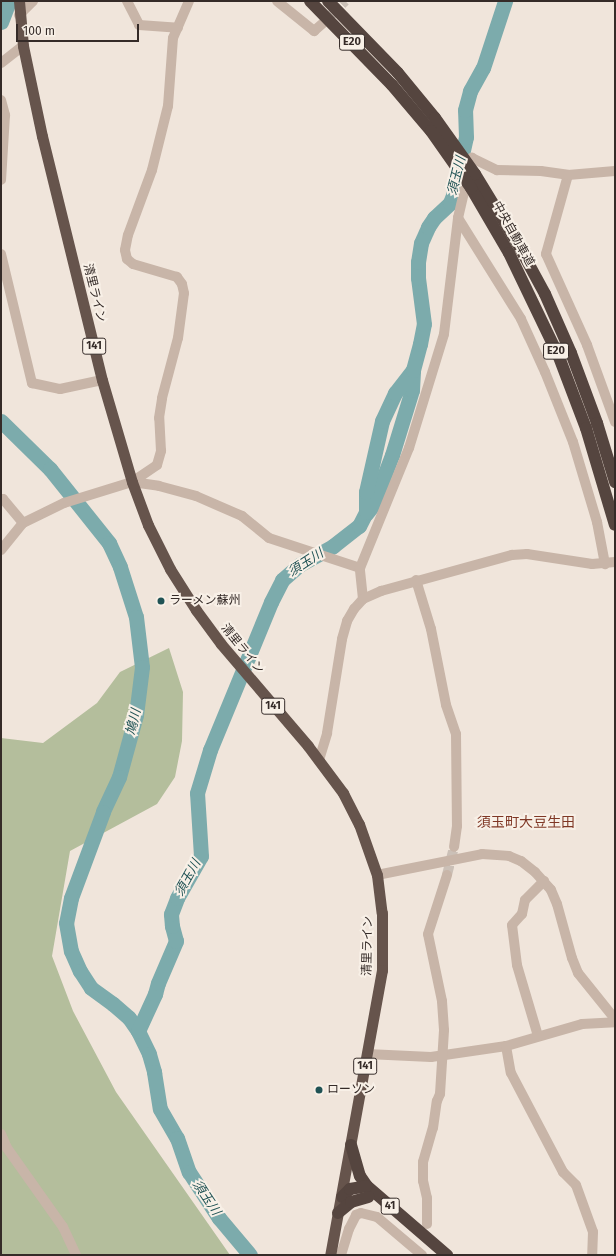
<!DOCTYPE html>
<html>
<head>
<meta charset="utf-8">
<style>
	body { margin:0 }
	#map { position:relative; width:616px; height:1256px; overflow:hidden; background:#f0e5db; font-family:"Fira Sans","Noto Sans JP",sans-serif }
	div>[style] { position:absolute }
	.green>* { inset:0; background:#b4be9c }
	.river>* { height:15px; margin:-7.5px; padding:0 7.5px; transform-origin:7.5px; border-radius:7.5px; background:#7cabac }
	.minor-tunnel>* { height:10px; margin-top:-5px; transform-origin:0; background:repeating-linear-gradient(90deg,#cbc0b7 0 10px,transparent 0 15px) }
	.minor>* { height:10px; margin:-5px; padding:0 5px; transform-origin:5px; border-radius:5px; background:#c8b5a8 }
	.tertiary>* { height:10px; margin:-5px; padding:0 5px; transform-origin:5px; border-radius:5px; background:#c8b5a8 }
	.trunk>* { height:11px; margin:-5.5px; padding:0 5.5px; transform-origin:5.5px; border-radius:5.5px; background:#66544c }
	.motorway>* { height:12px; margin:-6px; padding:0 6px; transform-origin:6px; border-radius:6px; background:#55453f }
	.motorway-bridge>* { height:12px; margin:-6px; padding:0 6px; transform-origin:6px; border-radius:6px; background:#55453f }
	.dots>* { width:11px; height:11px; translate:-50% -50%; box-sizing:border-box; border:2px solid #f8f0e7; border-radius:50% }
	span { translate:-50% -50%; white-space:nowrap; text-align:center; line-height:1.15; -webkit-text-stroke:4px #f8f0e7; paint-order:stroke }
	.shield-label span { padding:1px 3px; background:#f8f0e7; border:1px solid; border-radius:3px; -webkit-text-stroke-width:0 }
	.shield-label { font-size:11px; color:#352b28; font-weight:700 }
	.street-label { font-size:12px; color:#352b28 }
	.poi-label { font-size:12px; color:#352b28 }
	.left { translate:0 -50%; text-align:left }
	.water-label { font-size:13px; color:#1f5254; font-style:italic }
	.quarter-label { font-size:14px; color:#7f3725 }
	.frame { position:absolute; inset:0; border:2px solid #352b28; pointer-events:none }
	.scale { position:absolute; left:16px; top:24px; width:123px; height:18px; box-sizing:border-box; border:2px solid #352b28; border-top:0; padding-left:5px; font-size:12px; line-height:14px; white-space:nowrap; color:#352b28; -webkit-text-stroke:3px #f8f0e7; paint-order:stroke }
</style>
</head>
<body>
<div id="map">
	<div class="green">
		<i style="clip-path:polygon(169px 648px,183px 692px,182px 741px,175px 777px,157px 804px,70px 851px,52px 956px,73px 1011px,116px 1092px,230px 1255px,1px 1255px,1px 738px,43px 743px,97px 703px,120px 672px)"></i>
	</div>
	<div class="river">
		<i style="left:1px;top:22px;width:22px;rotate:-69deg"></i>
		<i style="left:1px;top:421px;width:69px;rotate:44.4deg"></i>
		<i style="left:50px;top:469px;width:95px;rotate:51.4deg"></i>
		<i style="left:109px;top:543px;width:26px;rotate:65deg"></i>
		<i style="left:120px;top:567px;width:52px;rotate:72.3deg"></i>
		<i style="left:136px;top:617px;width:50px;rotate:83.2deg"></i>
		<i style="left:142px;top:667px;width:48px;rotate:97.1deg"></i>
		<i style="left:136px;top:715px;width:64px;rotate:105.3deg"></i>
		<i style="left:119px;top:777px;width:38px;rotate:115deg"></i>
		<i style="left:103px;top:812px;width:92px;rotate:110.4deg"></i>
		<i style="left:71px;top:898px;width:25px;rotate:101deg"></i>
		<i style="left:66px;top:923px;width:28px;rotate:80deg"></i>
		<i style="left:71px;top:951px;width:22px;rotate:66deg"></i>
		<i style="left:80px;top:971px;width:20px;rotate:57deg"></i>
		<i style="left:91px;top:988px;width:27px;rotate:36deg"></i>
		<i style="left:113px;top:1004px;width:21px;rotate:41deg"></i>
		<i style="left:129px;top:1018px;width:16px;rotate:55deg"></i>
		<i style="left:138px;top:1031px;width:25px;rotate:64deg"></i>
		<i style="left:149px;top:1054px;width:19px;rotate:74deg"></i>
		<i style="left:154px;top:1072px;width:37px;rotate:81deg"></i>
		<i style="left:160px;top:1109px;width:34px;rotate:60deg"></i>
		<i style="left:177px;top:1138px;width:36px;rotate:71deg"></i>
		<i style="left:189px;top:1172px;width:55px;rotate:56.9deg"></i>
		<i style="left:219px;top:1218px;width:48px;rotate:50deg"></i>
		<i style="left:366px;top:514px;width:11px;rotate:-52deg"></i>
		<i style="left:373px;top:505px;width:53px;rotate:-69.2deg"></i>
		<i style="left:392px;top:455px;width:68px;rotate:-72.9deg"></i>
		<i style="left:412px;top:390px;width:20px;rotate:-87deg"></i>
		<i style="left:138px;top:1031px;width:41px;rotate:-65.3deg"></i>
		<i style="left:155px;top:994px;width:11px;rotate:-75deg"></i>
		<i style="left:158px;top:983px;width:46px;rotate:-66.8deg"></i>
		<i style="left:176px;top:941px;width:16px;rotate:-105deg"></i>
		<i style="left:172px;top:926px;width:12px;rotate:-95deg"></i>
		<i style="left:171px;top:914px;width:17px;rotate:-69deg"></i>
		<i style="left:177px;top:898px;width:48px;rotate:-60.3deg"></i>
		<i style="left:201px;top:856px;width:63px;rotate:-93.6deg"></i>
		<i style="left:197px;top:793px;width:45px;rotate:-73.2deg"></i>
		<i style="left:210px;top:750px;width:160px;rotate:-67.6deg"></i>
		<i style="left:271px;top:602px;width:25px;rotate:-63deg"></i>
		<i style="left:282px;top:580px;width:23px;rotate:-41deg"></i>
		<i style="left:299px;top:565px;width:39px;rotate:-29deg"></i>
		<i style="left:333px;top:546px;width:33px;rotate:-38deg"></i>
		<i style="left:359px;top:526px;width:16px;rotate:-63deg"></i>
		<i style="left:366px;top:512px;width:20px;rotate:-90deg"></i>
		<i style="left:366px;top:492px;width:73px;rotate:-77.3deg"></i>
		<i style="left:382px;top:421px;width:31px;rotate:-65deg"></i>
		<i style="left:395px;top:393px;width:29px;rotate:-52deg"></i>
		<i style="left:413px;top:370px;width:27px;rotate:-75deg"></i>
		<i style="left:420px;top:344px;width:20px;rotate:-79deg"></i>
		<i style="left:424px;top:324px;width:46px;rotate:-97.4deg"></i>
		<i style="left:418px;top:278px;width:16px;rotate:-90deg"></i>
		<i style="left:418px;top:262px;width:19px;rotate:-81deg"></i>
		<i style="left:421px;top:243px;width:17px;rotate:-66deg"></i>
		<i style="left:428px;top:227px;width:11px;rotate:-56deg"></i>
		<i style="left:434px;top:218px;width:22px;rotate:-43deg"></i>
		<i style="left:450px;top:203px;width:9px;rotate:-69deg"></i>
		<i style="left:453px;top:195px;width:59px;rotate:-77.4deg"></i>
		<i style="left:466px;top:137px;width:27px;rotate:-92deg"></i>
		<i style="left:465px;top:110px;width:20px;rotate:-75deg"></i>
		<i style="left:470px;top:91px;width:26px;rotate:-61deg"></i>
		<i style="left:483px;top:68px;width:71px;rotate:-71.8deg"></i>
	</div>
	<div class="minor-tunnel">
		<i style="left:331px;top:15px;width:20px;rotate:-45deg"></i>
		<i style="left:447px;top:875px;width:29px;rotate:-76deg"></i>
	</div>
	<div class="minor">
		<i style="left:127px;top:1px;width:27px;rotate:63deg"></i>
		<i style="left:139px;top:25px;width:39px;rotate:4deg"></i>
		<i style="left:277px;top:1px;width:48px;rotate:39deg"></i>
		<i style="left:314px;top:31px;width:11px;rotate:-41deg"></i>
		<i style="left:19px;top:15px;width:20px;rotate:-45deg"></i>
		<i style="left:1px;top:63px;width:28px;rotate:-38deg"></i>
		<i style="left:1px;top:100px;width:16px;rotate:75deg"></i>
		<i style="left:5px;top:115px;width:65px;rotate:93.5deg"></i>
		<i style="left:568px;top:175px;width:82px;rotate:105.6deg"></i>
		<i style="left:546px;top:254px;width:100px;rotate:65.7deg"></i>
		<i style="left:587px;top:345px;width:82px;rotate:70deg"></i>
		<i style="left:458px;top:218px;width:119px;rotate:58deg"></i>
		<i style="left:521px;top:319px;width:58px;rotate:65.6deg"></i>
		<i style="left:545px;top:372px;width:75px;rotate:68.2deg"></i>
		<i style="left:573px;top:442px;width:84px;rotate:73.3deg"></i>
		<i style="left:597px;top:522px;width:43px;rotate:79.2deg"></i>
		<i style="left:1px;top:254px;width:133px;rotate:76.5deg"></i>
		<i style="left:32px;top:383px;width:29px;rotate:12deg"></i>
		<i style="left:60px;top:389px;width:43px;rotate:-12.1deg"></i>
		<i style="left:132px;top:482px;width:27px;rotate:8deg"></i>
		<i style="left:159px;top:486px;width:38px;rotate:15deg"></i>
		<i style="left:196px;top:496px;width:50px;rotate:23.5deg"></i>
		<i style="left:242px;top:516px;width:35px;rotate:39deg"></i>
		<i style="left:269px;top:538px;width:96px;rotate:18.2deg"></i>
		<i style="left:1px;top:499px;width:2px"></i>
		<i style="left:3px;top:499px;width:31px;rotate:50deg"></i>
		<i style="left:1px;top:550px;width:35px;rotate:-51deg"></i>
		<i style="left:23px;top:523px;width:46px;rotate:-26deg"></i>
		<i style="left:64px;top:503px;width:71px;rotate:-17.2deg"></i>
		<i style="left:132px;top:482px;width:30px;rotate:-34deg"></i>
		<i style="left:157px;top:465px;width:15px;rotate:-74deg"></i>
		<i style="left:161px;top:451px;width:33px;rotate:-93deg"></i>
		<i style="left:159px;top:418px;width:20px;rotate:-81deg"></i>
		<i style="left:162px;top:398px;width:62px;rotate:-75.1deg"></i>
		<i style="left:178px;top:338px;width:45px;rotate:-82.4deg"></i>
		<i style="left:184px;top:293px;width:9px;rotate:-103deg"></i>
		<i style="left:182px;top:284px;width:9px;rotate:-126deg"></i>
		<i style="left:177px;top:277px;width:46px;rotate:-163.5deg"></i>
		<i style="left:133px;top:264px;width:8px;rotate:-140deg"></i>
		<i style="left:127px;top:259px;width:9px;rotate:-103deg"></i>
		<i style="left:125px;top:250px;width:15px;rotate:-79deg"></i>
		<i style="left:128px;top:235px;width:69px;rotate:-69.7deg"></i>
		<i style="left:152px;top:170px;width:66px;rotate:-76deg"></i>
		<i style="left:168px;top:106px;width:68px;rotate:-85.8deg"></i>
		<i style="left:173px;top:38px;width:40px;rotate:-66.6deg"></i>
		<i style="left:416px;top:580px;width:51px;rotate:73deg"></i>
		<i style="left:431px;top:629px;width:77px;rotate:78.8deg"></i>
		<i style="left:446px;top:705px;width:31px;rotate:71deg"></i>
		<i style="left:456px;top:734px;width:92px;rotate:89.4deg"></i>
		<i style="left:457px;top:826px;width:21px;rotate:98deg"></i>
		<i style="left:363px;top:599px;width:31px;rotate:-96deg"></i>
		<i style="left:360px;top:568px;width:130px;rotate:-67.8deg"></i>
		<i style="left:409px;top:448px;width:119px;rotate:-72.9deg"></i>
		<i style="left:444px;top:334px;width:117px;rotate:-83.1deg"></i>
		<i style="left:458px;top:218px;width:62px;rotate:-76.9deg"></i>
		<i style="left:472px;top:158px;width:28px;rotate:26deg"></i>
		<i style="left:497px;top:170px;width:44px;rotate:1.3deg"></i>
		<i style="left:541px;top:171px;width:27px;rotate:8deg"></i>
		<i style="left:568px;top:175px;width:47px;rotate:-4.9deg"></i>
		<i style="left:538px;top:1036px;width:74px;rotate:-106.5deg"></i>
		<i style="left:517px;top:965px;width:40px;rotate:-97.1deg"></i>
		<i style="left:512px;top:925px;width:15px;rotate:-48deg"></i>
		<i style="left:522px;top:914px;width:14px;rotate:-78deg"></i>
		<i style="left:525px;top:900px;width:27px;rotate:-45deg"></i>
		<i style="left:506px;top:1046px;width:27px;rotate:80deg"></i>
		<i style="left:511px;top:1073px;width:112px;rotate:62.3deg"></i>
		<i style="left:563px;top:1172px;width:18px;rotate:45deg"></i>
		<i style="left:576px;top:1185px;width:50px;rotate:70.1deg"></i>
		<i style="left:593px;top:1232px;width:23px;rotate:92deg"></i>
		<i style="left:367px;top:1054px;width:64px;rotate:2.7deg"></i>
		<i style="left:431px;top:1057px;width:76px;rotate:-8.3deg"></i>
		<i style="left:506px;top:1046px;width:79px;rotate:-16.1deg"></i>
		<i style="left:582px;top:1024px;width:33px;rotate:-3deg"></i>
		<i style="left:1px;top:1134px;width:15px;rotate:67deg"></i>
		<i style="left:7px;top:1148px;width:97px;rotate:54.7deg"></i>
		<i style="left:63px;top:1227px;width:31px;rotate:65deg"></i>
		<i style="left:427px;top:1224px;width:26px;rotate:-90deg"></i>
		<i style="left:427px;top:1198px;width:17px;rotate:-103deg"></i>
		<i style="left:423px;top:1181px;width:19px;rotate:-90deg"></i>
		<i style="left:423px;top:1162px;width:35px;rotate:-74deg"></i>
		<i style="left:433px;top:1128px;width:27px;rotate:-82deg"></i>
		<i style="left:437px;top:1101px;width:8px;rotate:-67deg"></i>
		<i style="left:440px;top:1094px;width:64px;rotate:-86.4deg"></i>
		<i style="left:444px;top:1030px;width:29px;rotate:-94deg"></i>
		<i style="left:442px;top:1001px;width:68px;rotate:-101.8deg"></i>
		<i style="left:428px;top:934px;width:62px;rotate:-72.1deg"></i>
		<i style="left:341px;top:1255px;width:27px;rotate:-73deg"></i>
		<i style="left:349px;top:1229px;width:16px;rotate:-63deg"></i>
		<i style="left:356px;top:1215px;width:5px;rotate:-22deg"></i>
		<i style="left:361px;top:1213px;width:16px;rotate:14deg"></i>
		<i style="left:377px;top:1217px;width:59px;rotate:40.2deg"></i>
	</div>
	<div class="tertiary">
		<i style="left:319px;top:760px;width:28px;rotate:-73deg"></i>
		<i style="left:327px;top:733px;width:95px;rotate:-80.9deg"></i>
		<i style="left:342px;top:639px;width:19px;rotate:-74deg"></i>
		<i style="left:347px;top:621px;width:14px;rotate:-60deg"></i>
		<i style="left:354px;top:609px;width:13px;rotate:-48deg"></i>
		<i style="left:363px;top:599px;width:20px;rotate:-24deg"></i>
		<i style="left:381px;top:591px;width:136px;rotate:-15.4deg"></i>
		<i style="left:512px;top:555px;width:15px;rotate:-4deg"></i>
		<i style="left:527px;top:554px;width:66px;rotate:8.7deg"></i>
		<i style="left:592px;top:564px;width:23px;rotate:-5deg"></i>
		<i style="left:377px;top:875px;width:107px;rotate:-11.3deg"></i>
		<i style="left:482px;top:854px;width:27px;rotate:4deg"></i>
		<i style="left:509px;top:856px;width:13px;rotate:23deg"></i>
		<i style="left:521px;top:861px;width:18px;rotate:38deg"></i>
		<i style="left:535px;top:872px;width:24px;rotate:48deg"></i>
		<i style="left:551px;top:890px;width:15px;rotate:67deg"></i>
		<i style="left:557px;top:904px;width:56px;rotate:74.5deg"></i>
		<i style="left:572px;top:958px;width:16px;rotate:68deg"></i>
		<i style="left:578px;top:973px;width:59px;rotate:51.2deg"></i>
	</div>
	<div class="trunk">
		<i style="left:19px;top:1px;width:45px;rotate:84.9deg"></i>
		<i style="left:23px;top:46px;width:92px;rotate:78.1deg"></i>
		<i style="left:42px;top:136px;width:251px;rotate:76.2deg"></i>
		<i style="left:102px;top:380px;width:106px;rotate:73.6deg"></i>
		<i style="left:132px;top:482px;width:46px;rotate:69.6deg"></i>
		<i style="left:148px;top:525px;width:49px;rotate:63.4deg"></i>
		<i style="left:170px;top:569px;width:49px;rotate:57.6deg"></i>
		<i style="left:196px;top:610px;width:42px;rotate:53.7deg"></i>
		<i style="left:221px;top:644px;width:134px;rotate:49.5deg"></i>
		<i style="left:308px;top:746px;width:59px;rotate:53.3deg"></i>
		<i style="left:343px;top:793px;width:35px;rotate:63deg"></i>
		<i style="left:359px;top:824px;width:54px;rotate:70.6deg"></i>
		<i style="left:377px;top:875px;width:38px;rotate:83deg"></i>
		<i style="left:382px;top:913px;width:57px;rotate:90deg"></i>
		<i style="left:382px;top:970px;width:290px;rotate:100.3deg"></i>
	</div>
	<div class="motorway">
		<i style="left:310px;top:1px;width:117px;rotate:45.7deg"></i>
		<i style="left:328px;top:1px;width:100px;rotate:45.8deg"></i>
		<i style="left:475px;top:174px;width:87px;rotate:58.7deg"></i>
		<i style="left:520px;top:248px;width:52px;rotate:61.5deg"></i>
		<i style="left:545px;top:294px;width:64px;rotate:66.2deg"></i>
		<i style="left:571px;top:353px;width:75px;rotate:69.6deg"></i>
		<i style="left:597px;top:423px;width:62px;rotate:73deg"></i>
		<i style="left:471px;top:188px;width:75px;rotate:59.7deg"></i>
		<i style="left:509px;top:253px;width:115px;rotate:64.3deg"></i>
		<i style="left:559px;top:357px;width:76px;rotate:69.2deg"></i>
		<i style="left:586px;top:428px;width:101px;rotate:73.4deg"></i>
		<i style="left:351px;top:1145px;width:32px;rotate:74deg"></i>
		<i style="left:360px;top:1176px;width:12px;rotate:55deg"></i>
		<i style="left:367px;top:1186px;width:106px;rotate:40.8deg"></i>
		<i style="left:342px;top:1197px;width:11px;rotate:-45deg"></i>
		<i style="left:350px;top:1189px;width:17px;rotate:-10deg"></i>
		<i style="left:338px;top:1213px;width:17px;rotate:-40deg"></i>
		<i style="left:351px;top:1202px;width:18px;rotate:-16deg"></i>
	</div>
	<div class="motorway-bridge">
		<i style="left:398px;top:73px;width:58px;rotate:50.6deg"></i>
		<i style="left:435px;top:118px;width:69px;rotate:54.5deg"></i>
		<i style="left:392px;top:85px;width:60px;rotate:49.7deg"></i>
		<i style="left:431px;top:131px;width:70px;rotate:54.9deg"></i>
	</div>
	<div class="dots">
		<i style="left:161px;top:601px;background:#1f5254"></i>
		<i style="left:319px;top:1090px;background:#1f5254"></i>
	</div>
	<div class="shield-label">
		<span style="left:352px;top:42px">E20</span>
		<span style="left:94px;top:346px">141</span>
		<span style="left:556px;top:351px">E20</span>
		<span style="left:273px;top:706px">141</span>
		<span style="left:365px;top:1066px">141</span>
		<span style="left:390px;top:1206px">41</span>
	</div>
	<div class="street-label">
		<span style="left:513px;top:234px;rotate:61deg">中央自動車道</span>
		<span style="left:94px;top:293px;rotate:76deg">清里ライン</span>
		<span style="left:242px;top:649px;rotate:51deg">清里ライン</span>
		<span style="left:368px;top:946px;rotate:-89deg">清里ライン</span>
	</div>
	<div class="poi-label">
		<span class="left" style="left:169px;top:601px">ラーメン蘇州</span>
		<span class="left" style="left:327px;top:1090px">ローソン</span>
	</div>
	<div class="water-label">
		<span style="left:457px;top:176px;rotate:-76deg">須玉川</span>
		<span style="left:306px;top:563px;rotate:-33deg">須玉川</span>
		<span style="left:134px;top:722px;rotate:-77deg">鳩川</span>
		<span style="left:188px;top:878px;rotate:-61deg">須玉川</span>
		<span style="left:206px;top:1198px;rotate:56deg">須玉川</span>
	</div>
	<div class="quarter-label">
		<span style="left:526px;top:823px">須玉町大豆生田</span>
	</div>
	<div class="frame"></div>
	<div class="scale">100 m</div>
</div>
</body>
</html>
